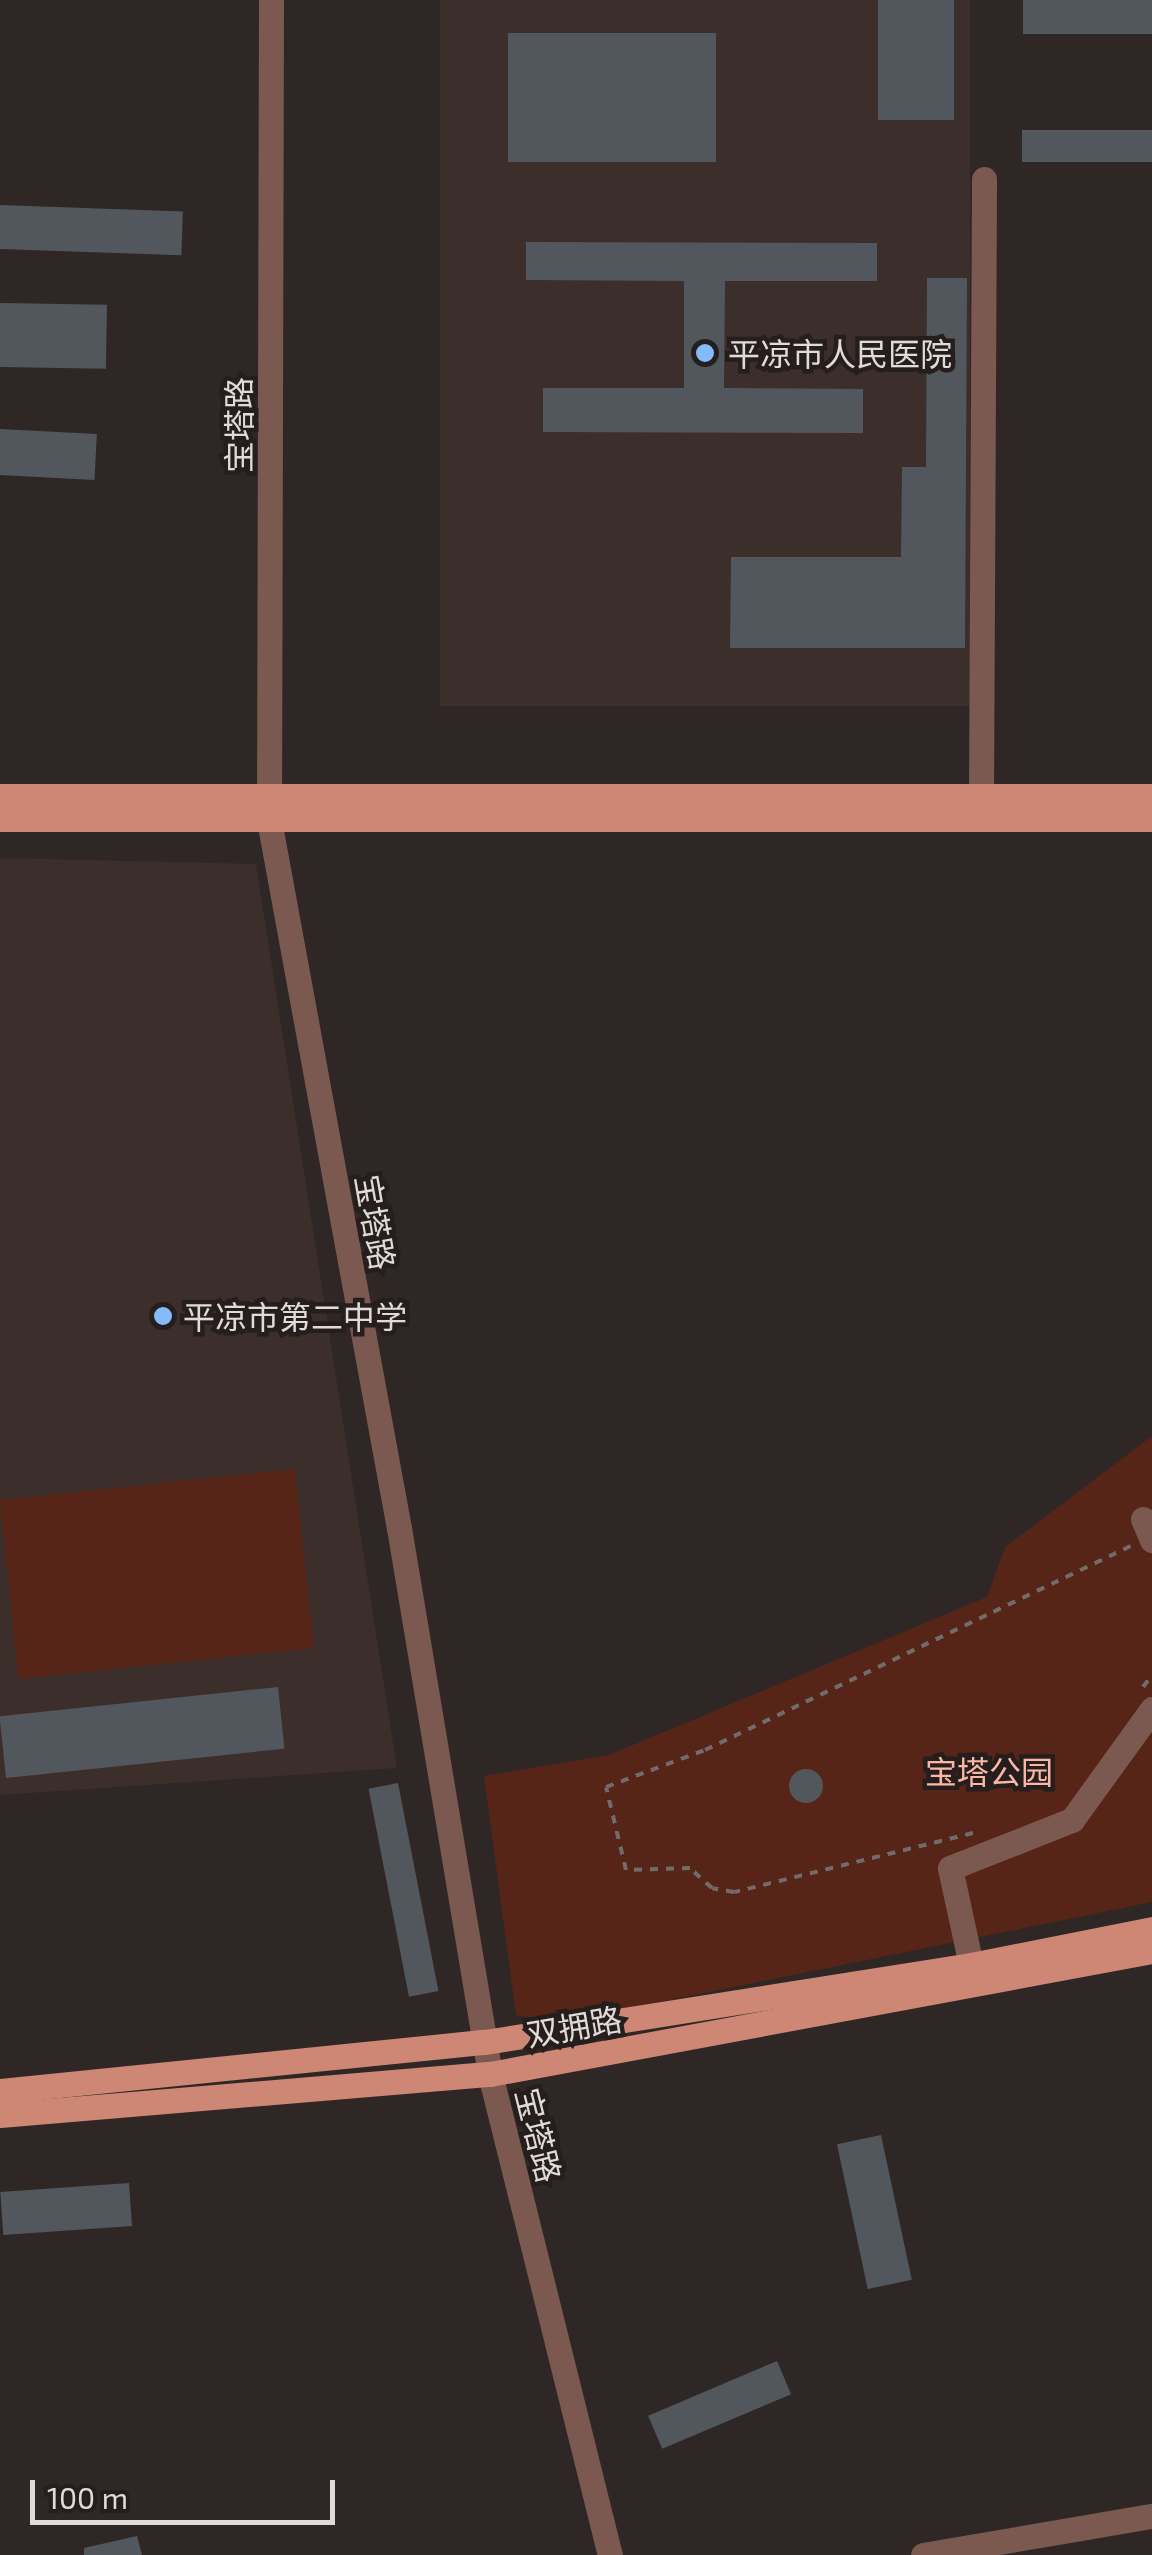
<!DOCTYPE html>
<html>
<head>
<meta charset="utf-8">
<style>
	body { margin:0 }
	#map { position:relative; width:1152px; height:2555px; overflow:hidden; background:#2f2725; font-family:"Exo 2","Noto Sans SC",sans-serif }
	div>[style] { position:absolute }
	.built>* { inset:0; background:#3c2e2a; transform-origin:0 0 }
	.green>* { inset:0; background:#572518; transform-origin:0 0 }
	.building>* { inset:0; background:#52575e; transform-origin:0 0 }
	.round { border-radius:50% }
	.path>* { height:4px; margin-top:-2px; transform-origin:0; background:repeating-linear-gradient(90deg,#736b6a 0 8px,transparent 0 16px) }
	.minor>* { height:25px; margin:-12.5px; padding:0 12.5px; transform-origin:12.5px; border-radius:12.5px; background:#7c5950 }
	.major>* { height:25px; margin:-12.5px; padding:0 12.5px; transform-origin:12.5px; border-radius:12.5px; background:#ce8774 }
	.dots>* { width:28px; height:28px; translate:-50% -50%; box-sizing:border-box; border:5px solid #251e1c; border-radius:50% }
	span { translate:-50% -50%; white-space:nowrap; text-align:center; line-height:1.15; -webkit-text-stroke:9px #251e1c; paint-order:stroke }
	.poi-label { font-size:32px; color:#e0dad9 }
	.left { translate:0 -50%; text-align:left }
	.street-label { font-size:32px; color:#e0dad9 }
	.park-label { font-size:32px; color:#fab7a5 }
	.scale { position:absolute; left:30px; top:2480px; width:305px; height:45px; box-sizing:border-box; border:5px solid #e0dad9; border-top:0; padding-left:12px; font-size:30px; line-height:35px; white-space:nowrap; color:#e0dad9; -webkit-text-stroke:8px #251e1c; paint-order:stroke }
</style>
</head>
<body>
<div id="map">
	<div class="built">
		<i style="left:440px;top:0;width:530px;height:706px"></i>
		<i style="clip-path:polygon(0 858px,256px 864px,397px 1768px,0 1795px)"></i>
	</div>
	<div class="green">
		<i style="clip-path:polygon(1152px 1436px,1152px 1902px,615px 2011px,547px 2020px,516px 2015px,484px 1776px,609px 1755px,987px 1597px,1005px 1547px)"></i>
		<i style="left:295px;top:1469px;width:180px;height:297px;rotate:84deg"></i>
	</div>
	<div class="building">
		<i style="left:878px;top:0;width:76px;height:120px"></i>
		<i style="left:1023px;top:0;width:129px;height:34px"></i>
		<i style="left:508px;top:33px;width:208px;height:129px"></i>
		<i style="left:1022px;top:130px;width:130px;height:32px"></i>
		<i style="left:0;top:205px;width:183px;height:44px;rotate:2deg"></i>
		<i style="clip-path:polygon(526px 242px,877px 243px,877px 281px,725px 281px,724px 388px,863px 389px,863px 433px,543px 432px,543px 388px,684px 388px,684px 281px,526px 280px)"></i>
		<i style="clip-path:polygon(927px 278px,967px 278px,965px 648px,730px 648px,731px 557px,901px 557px,902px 467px,926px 467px)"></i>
		<i style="left:0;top:303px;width:107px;height:64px;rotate:1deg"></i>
		<i style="left:0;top:429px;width:97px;height:46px;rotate:3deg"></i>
		<i style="left:278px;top:1687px;width:62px;height:280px;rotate:84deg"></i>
		<i class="round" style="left:789px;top:1769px;width:34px;height:34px"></i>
		<i style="left:398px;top:1783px;width:212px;height:30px;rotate:79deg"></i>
		<i style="left:881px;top:2135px;width:148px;height:45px;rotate:78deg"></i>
		<i style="left:129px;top:2183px;width:43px;height:129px;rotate:86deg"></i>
		<i style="left:777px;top:2361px;width:36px;height:140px;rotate:67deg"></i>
		<i style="clip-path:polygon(137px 2536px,142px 2555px,84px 2555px,84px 2548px)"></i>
	</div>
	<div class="path">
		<i style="left:1143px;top:1687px;width:15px;rotate:-53deg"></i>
		<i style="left:973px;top:1833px;width:246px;rotate:166.1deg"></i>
		<i style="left:734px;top:1892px;width:22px;rotate:-170deg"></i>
		<i style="left:712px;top:1888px;width:30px;rotate:-138deg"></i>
		<i style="left:690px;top:1868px;width:64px;rotate:178.2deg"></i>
		<i style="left:626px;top:1870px;width:85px;rotate:-103.5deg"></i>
		<i style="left:606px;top:1787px;width:106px;rotate:-20.5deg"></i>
		<i style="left:705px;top:1750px;width:472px;rotate:-25.6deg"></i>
	</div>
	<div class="minor">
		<i style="left:271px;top:0;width:820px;rotate:90.14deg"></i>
		<i style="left:269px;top:820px;width:720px;rotate:79.6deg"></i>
		<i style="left:399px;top:1528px;width:554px;rotate:80.54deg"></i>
		<i style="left:490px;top:2074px;width:496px;rotate:76deg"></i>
		<i style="left:981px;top:798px;width:619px;rotate:-89.72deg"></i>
		<i style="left:1143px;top:1519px;width:23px;rotate:67deg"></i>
		<i style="left:971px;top:1965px;width:99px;rotate:-102.2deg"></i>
		<i style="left:950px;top:1868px;width:131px;rotate:-21.5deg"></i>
		<i style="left:1072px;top:1820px;width:137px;rotate:-54.2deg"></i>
		<i style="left:923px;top:2555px;width:232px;rotate:-9.7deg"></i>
	</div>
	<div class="major">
		<i style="left:0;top:796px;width:1152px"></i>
		<i style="left:0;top:819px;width:1152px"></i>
		<i style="left:0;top:2091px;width:487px;rotate:-5.8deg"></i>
		<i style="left:485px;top:2042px;width:492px;rotate:-9deg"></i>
		<i style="left:971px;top:1965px;width:185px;rotate:-11.2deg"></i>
		<i style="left:0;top:2115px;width:492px;rotate:-4.8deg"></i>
		<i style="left:490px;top:2074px;width:673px;rotate:-10.53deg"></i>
	</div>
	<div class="dots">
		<i style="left:705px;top:353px;background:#85bbfb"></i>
		<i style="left:163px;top:1316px;background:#85bbfb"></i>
	</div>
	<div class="poi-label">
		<span class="left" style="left:728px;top:353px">平凉市人民医院</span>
		<span class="left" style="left:183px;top:1316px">平凉市第二中学</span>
	</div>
	<div class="street-label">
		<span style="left:238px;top:425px;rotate:-90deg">宝塔路</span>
		<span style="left:376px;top:1222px;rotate:80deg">宝塔路</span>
		<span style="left:574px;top:2026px;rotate:-10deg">双拥路</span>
		<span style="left:539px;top:2135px;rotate:76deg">宝塔路</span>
	</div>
	<div class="park-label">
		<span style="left:989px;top:1771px">宝塔公园</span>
	</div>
	<div class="scale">100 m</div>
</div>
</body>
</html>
